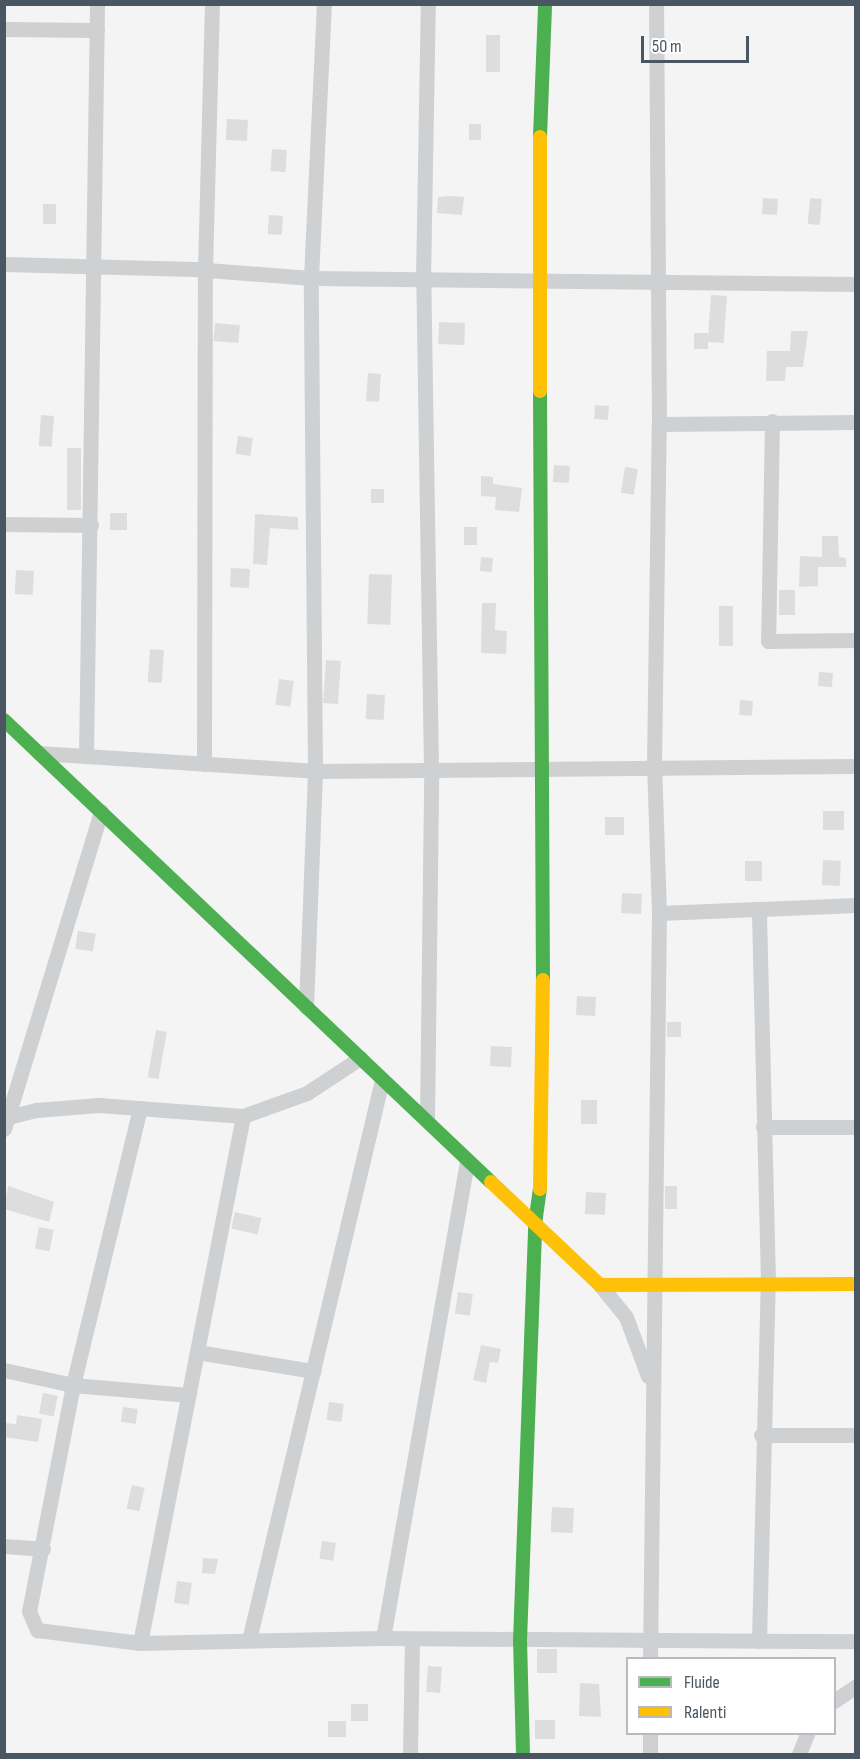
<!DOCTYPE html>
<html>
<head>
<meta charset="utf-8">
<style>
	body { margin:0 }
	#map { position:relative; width:860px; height:1759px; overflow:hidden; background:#f4f4f4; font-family:"Sofia Sans Condensed",sans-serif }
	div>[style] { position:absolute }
	.building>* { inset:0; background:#ddddde; transform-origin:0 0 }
	.street>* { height:15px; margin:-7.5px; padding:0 7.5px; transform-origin:7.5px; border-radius:7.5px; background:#ced0d2 }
	.fast>* { height:14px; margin:-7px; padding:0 7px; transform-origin:7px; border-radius:7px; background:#4caf50 }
	.slow>* { height:14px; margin:-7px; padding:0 7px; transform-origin:7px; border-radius:7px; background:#ffc107 }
	span { translate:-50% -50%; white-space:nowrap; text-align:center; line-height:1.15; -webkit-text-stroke:4.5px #fff; paint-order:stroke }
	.frame { position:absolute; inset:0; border:6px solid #4a5661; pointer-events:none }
	.legend { position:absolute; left:626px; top:1657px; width:210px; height:78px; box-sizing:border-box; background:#fff; border:2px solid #b7bbc0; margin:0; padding:8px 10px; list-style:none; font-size:18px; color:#4a5661 }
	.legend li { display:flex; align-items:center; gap:12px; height:30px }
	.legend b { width:30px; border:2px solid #b7bbc0 }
	.scale { position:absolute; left:641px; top:36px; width:108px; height:27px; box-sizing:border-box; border:3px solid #4a5661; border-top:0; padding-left:8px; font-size:18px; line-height:21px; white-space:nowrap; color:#4a5661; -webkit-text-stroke:4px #fff; paint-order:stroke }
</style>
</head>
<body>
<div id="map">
	<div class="building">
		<i style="left:486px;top:35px;width:14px;height:37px"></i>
		<i style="left:227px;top:119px;width:21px;height:21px;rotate:3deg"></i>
		<i style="left:469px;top:124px;width:12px;height:16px"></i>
		<i style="left:272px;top:149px;width:15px;height:22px;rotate:4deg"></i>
		<i style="clip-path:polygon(450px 196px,464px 197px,462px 215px,437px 213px,438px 197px)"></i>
		<i style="left:763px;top:198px;width:15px;height:16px;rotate:4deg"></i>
		<i style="left:810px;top:198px;width:12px;height:26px;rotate:5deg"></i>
		<i style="left:43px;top:204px;width:13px;height:20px"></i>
		<i style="left:269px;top:215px;width:14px;height:19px;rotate:4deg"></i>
		<i style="left:711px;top:295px;width:16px;height:47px;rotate:4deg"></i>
		<i style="left:439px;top:322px;width:26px;height:22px;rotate:2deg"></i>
		<i style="left:215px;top:323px;width:25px;height:18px;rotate:5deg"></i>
		<i style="clip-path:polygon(791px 331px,808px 331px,803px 367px,786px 367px,785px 381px,766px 381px,767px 351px,790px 351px)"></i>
		<i style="left:694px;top:333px;width:14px;height:16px"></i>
		<i style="left:368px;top:373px;width:13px;height:28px;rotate:4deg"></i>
		<i style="left:595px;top:405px;width:14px;height:14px;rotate:4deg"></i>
		<i style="left:41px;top:415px;width:13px;height:31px;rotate:4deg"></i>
		<i style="left:238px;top:436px;width:15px;height:18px;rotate:8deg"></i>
		<i style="left:67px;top:448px;width:14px;height:62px"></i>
		<i style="left:554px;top:465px;width:16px;height:17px;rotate:4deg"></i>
		<i style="left:625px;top:467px;width:13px;height:26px;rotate:9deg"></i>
		<i style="clip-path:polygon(481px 476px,493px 477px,493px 484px,522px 488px,519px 512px,495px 510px,496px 497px,481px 496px)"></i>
		<i style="left:371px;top:489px;width:13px;height:14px"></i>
		<i style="left:110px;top:513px;width:17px;height:17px"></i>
		<i style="clip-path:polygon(255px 514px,298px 517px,298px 530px,270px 528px,267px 565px,253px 564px)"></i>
		<i style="left:464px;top:527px;width:13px;height:18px"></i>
		<i style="clip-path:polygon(822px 536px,838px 536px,839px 557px,846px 558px,846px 567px,818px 567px,818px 586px,799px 587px,800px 556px,822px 557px)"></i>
		<i style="left:481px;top:557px;width:12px;height:14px;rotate:5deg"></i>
		<i style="left:231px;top:568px;width:19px;height:19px;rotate:3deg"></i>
		<i style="left:16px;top:570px;width:18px;height:24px;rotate:3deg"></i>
		<i style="left:369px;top:574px;width:23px;height:50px;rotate:2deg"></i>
		<i style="left:779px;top:590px;width:16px;height:25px"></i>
		<i style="clip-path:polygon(482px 603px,496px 603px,495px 630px,507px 631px,506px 654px,481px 653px)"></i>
		<i style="left:719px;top:606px;width:14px;height:40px"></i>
		<i style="left:150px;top:649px;width:14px;height:33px;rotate:4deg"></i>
		<i style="left:326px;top:660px;width:15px;height:43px;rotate:4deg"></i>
		<i style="left:819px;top:672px;width:14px;height:14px;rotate:4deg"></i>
		<i style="left:279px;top:679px;width:15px;height:26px;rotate:8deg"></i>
		<i style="left:367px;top:694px;width:18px;height:25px;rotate:3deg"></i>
		<i style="left:740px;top:700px;width:13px;height:15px;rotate:4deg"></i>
		<i style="left:823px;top:811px;width:21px;height:19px"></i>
		<i style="left:605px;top:817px;width:19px;height:18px"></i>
		<i style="left:823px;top:860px;width:18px;height:25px;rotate:3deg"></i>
		<i style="left:745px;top:861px;width:17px;height:20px"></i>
		<i style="left:622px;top:893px;width:20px;height:20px;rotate:3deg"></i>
		<i style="left:78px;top:931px;width:18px;height:18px;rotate:9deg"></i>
		<i style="left:577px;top:996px;width:19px;height:19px;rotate:3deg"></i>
		<i style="left:667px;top:1022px;width:14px;height:15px"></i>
		<i style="left:156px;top:1030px;width:11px;height:48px;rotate:10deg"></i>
		<i style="left:491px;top:1046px;width:21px;height:20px;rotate:3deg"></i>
		<i style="left:581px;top:1100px;width:16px;height:24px"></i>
		<i style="clip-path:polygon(8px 1186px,54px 1202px,49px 1222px,4px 1209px)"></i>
		<i style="left:665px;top:1186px;width:12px;height:23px"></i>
		<i style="left:586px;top:1192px;width:20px;height:22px;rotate:3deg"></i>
		<i style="left:235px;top:1212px;width:27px;height:17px;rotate:13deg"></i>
		<i style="left:39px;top:1227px;width:15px;height:22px;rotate:11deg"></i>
		<i style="left:458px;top:1292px;width:15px;height:22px;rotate:8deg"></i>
		<i style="clip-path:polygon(481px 1345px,501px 1349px,498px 1363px,490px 1362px,486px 1383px,473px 1380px)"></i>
		<i style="left:43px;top:1393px;width:15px;height:21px;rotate:11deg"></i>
		<i style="left:329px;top:1402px;width:15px;height:18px;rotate:8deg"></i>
		<i style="left:123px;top:1407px;width:15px;height:15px;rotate:8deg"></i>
		<i style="clip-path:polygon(17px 1415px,42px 1419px,38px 1442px,4px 1437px,4px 1423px,16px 1424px)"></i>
		<i style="left:132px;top:1485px;width:13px;height:24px;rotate:13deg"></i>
		<i style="left:552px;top:1507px;width:22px;height:25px;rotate:3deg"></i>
		<i style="left:322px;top:1541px;width:14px;height:18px;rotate:8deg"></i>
		<i style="clip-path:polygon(203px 1558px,218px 1559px,215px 1574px,202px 1573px)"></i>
		<i style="left:177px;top:1581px;width:15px;height:22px;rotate:8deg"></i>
		<i style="left:537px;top:1649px;width:20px;height:24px"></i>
		<i style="left:428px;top:1666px;width:14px;height:26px;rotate:4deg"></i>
		<i style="clip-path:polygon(580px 1683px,599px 1684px,601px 1717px,579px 1716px)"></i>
		<i style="left:351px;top:1704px;width:17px;height:17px"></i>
		<i style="left:535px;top:1720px;width:20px;height:19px"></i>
		<i style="left:328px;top:1721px;width:18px;height:16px"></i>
	</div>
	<div class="street">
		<i style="left:4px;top:29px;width:93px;rotate:0.6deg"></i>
		<i style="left:4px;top:264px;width:190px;rotate:1.5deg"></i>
		<i style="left:194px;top:269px;width:117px;rotate:4.4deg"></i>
		<i style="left:311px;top:278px;width:545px;rotate:0.63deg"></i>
		<i style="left:772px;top:421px;width:220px;rotate:91deg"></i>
		<i style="left:768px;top:641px;width:88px;rotate:-0.7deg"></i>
		<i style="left:659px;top:424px;width:197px;rotate:-0.6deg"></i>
		<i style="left:4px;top:524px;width:87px;rotate:0.7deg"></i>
		<i style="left:39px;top:753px;width:277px;rotate:3.7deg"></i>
		<i style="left:315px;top:771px;width:541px;rotate:-0.53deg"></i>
		<i style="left:86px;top:756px;width:752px;rotate:-89.16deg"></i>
		<i style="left:204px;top:764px;width:494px;rotate:-89.9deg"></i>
		<i style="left:205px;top:270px;width:266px;rotate:-88.5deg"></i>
		<i style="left:659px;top:913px;width:197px;rotate:-2.3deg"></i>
		<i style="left:306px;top:1007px;width:236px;rotate:-87.8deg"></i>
		<i style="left:315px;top:771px;width:493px;rotate:-90.5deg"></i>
		<i style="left:311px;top:278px;width:274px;rotate:-87.3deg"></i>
		<i style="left:140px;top:1108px;width:285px;rotate:103.6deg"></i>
		<i style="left:73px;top:1385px;width:230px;rotate:101deg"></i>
		<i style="left:29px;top:1611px;width:21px;rotate:67deg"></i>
		<i style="left:37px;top:1630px;width:104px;rotate:7.2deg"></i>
		<i style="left:140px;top:1643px;width:243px;rotate:-1.2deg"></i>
		<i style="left:383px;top:1638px;width:473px;rotate:0.4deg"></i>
		<i style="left:4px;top:1118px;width:33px;rotate:-14deg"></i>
		<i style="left:36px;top:1110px;width:63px;rotate:-4.5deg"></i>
		<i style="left:99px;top:1105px;width:144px;rotate:4.4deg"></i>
		<i style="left:243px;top:1116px;width:68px;rotate:-19.8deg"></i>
		<i style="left:307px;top:1093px;width:64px;rotate:-33.4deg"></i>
		<i style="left:427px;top:1120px;width:351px;rotate:-89.3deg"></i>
		<i style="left:431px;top:769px;width:489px;rotate:-90.9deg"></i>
		<i style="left:423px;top:280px;width:276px;rotate:-89deg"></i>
		<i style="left:763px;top:1127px;width:93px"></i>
		<i style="left:4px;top:1129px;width:332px;rotate:-73deg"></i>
		<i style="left:600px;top:1285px;width:41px;rotate:50.9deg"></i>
		<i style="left:626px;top:1317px;width:63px;rotate:69.6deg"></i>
		<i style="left:197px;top:1352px;width:118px;rotate:9.3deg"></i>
		<i style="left:4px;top:1370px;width:71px;rotate:12.3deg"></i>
		<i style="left:73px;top:1385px;width:116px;rotate:4.9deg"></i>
		<i style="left:761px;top:1435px;width:95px"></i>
		<i style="left:4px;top:1546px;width:39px;rotate:4deg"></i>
		<i style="left:383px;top:1638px;width:483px;rotate:-80deg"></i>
		<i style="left:249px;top:1640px;width:576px;rotate:-76.64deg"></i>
		<i style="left:759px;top:1641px;width:359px;rotate:-88.6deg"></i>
		<i style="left:768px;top:1282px;width:372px;rotate:-91.4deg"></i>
		<i style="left:140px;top:1643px;width:537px;rotate:-78.94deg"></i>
		<i style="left:650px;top:1658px;width:745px;rotate:-89.31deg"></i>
		<i style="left:659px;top:913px;width:147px;rotate:-91.9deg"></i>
		<i style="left:654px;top:766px;width:342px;rotate:-89.2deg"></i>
		<i style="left:659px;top:424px;width:420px;rotate:-90.4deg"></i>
		<i style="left:834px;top:1701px;width:27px;rotate:-34deg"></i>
		<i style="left:650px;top:1734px;width:20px;rotate:90deg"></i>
		<i style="left:410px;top:1754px;width:115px;rotate:-89deg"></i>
		<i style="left:799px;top:1754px;width:22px;rotate:-68deg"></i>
	</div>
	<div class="fast">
		<i style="left:540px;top:137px;width:133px;rotate:-87.8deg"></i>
		<i style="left:540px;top:391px;width:589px;rotate:89.71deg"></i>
		<i style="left:4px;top:720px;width:671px;rotate:43.49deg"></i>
		<i style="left:523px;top:1754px;width:113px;rotate:-91.5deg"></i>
		<i style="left:520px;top:1641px;width:417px;rotate:-87.9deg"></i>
		<i style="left:535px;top:1224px;width:35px;rotate:-82deg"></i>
	</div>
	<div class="slow">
		<i style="left:540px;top:137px;width:254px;rotate:90deg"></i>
		<i style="left:491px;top:1182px;width:150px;rotate:43.4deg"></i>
		<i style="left:600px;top:1285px;width:256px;rotate:-0.2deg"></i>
		<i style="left:540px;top:1189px;width:209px;rotate:-89.2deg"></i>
	</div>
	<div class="frame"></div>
	<ul class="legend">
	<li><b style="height:8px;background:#4caf50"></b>Fluide</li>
	<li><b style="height:8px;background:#ffc107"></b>Ralenti</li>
	</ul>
	<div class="scale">50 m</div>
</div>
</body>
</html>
